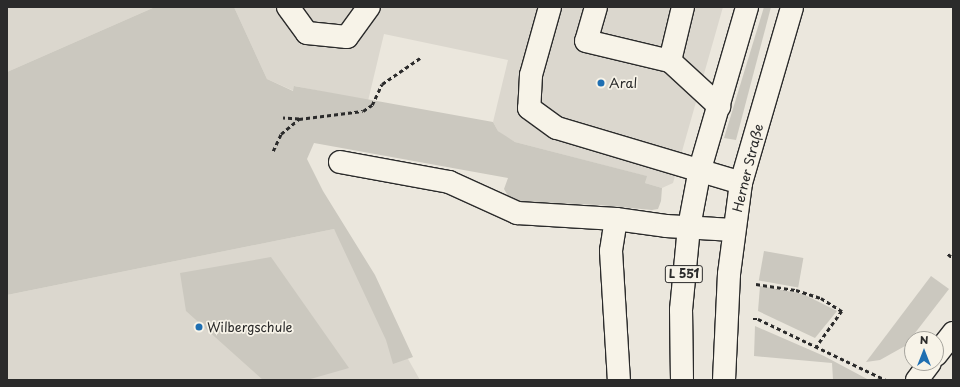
<!DOCTYPE html>
<html>
<head>
<meta charset="utf-8">
<style>
	body { margin:0 }
	#map { position:relative; width:960px; height:387px; overflow:hidden; background:#ebe7dd; font-family:"Playpen Sans",sans-serif }
	div>[style] { position:absolute }
	.built>* { inset:0; background:#dbd7ce }
	.green>* { inset:0; background:#cbc8bf; transform-origin:0 0 }
	.path>* { height:2.5px; margin-top:-1.25px; transform-origin:0; background:repeating-linear-gradient(90deg,#2b2b2b 0 4px,transparent 0 7px) }
	.roads { filter:drop-shadow(1px 0 #2b2b2b) drop-shadow(-1px 0 #2b2b2b) drop-shadow(0 1px #2b2b2b) drop-shadow(0 -1px #2b2b2b) }
	.minor>* { height:22px; margin:-11px; padding:0 11px; transform-origin:11px; border-radius:11px; background:#f7f3e8 }
	.major>* { height:22px; margin:-11px; padding:0 11px; transform-origin:11px; border-radius:11px; background:#f7f3e8 }
	.dots>* { width:11px; height:11px; translate:-50% -50%; box-sizing:border-box; border:2px solid #f7f3e8; border-radius:50% }
	span { translate:-50% -50%; white-space:nowrap; text-align:center; line-height:1.15; -webkit-text-stroke:3.5px #f7f3e8; paint-order:stroke }
	.shield-label span { padding:1px 3px; background:#f7f3e8; border:1px solid; border-radius:3px; -webkit-text-stroke-width:0 }
	.shield-label { font-size:12px; color:#2b2b2b; font-weight:700 }
	.poi-label { font-size:13px; color:#2b2b2b }
	.left { translate:0 -50%; text-align:left }
	.street-label { font-size:13px; color:#2b2b2b }
	.frame { position:absolute; inset:0; border:8px solid #2b2b2b; pointer-events:none }
	.north { position:absolute; left:904px; top:331px; width:40px; height:40px; box-sizing:border-box; background:#f7f3e8; border:1px solid #a5a39c; border-radius:50%; rotate:0deg; font-size:11px; font-weight:700; line-height:16px; text-align:center; color:#2b2b2b }
	.north::after { content:''; display:block; margin:auto; width:14px; height:18px; background:#1f6fb2; clip-path:polygon(50% 0,100% 100%,50% 72%,0 100%) }
</style>
</head>
<body>
<div id="map">
	<div class="built">
		<i style="clip-path:polygon(7px 7px,155px 7px,7px 72px)"></i>
		<i style="clip-path:polygon(234px 7px,723px 7px,673px 183px,662px 188px,645px 183px,646px 176px,515px 142px,506px 137px,498px 131px,493px 122px,508px 60px,384px 34px,368px 101px,295px 86px,294px 91px,267px 79px)"></i>
		<i style="clip-path:polygon(334px 229px,420px 380px,7px 380px,7px 295px)"></i>
	</div>
	<div class="green">
		<i style="clip-path:polygon(155px 7px,234px 7px,267px 79px,293px 91px,294px 86px,493px 122px,498px 131px,515px 142px,647px 176px,645px 183px,662px 188px,661px 201px,658px 209px,652px 210px,599px 205px,511px 201px,504px 189px,508px 178px,314px 143px,307px 159px,323px 191px,375px 275px,413px 357px,393px 364px,386px 340px,334px 229px,7px 295px,7px 72px)"></i>
		<i style="clip-path:polygon(764px 7px,771px 7px,736px 140px,724px 138px)"></i>
		<i style="left:764px;top:251px;width:40px;height:30px;rotate:10deg"></i>
		<i style="clip-path:polygon(271px 257px,349px 368px,307px 380px,263px 380px,186px 311px,180px 273px)"></i>
		<i style="clip-path:polygon(931px 276px,949px 289px,905px 346px,880px 360px,866px 362px)"></i>
		<i style="clip-path:polygon(760px 286px,803px 294px,837px 311px,815px 338px,758px 311px)"></i>
		<i style="clip-path:polygon(755px 326px,824px 356px,869px 380px,833px 380px,832px 363px,754px 356px)"></i>
	</div>
	<div class="path">
		<i style="left:299px;top:119px;width:64px;rotate:-7.1deg"></i>
		<i style="left:363px;top:111px;width:11px;rotate:-34deg"></i>
		<i style="left:372px;top:105px;width:23px;rotate:-65deg"></i>
		<i style="left:382px;top:84px;width:46px;rotate:-34.4deg"></i>
		<i style="left:273px;top:151px;width:19px;rotate:-65deg"></i>
		<i style="left:281px;top:134px;width:23px;rotate:-40deg"></i>
		<i style="left:299px;top:119px;width:16px;rotate:-176deg"></i>
		<i style="left:948px;top:254px;width:6px;rotate:39deg"></i>
		<i style="left:756px;top:284px;width:40px;rotate:8.5deg"></i>
		<i style="left:796px;top:290px;width:26px;rotate:18deg"></i>
		<i style="left:821px;top:298px;width:25px;rotate:32deg"></i>
		<i style="left:842px;top:311px;width:43px;rotate:125.5deg"></i>
		<i style="left:753px;top:319px;width:5px"></i>
		<i style="left:758px;top:319px;width:142px;rotate:25.5deg"></i>
	</div>
	<div class="roads">
		<div class="minor">
			<i style="left:288px;top:7px;width:32px;rotate:54deg"></i>
			<i style="left:307px;top:33px;width:40px;rotate:5.7deg"></i>
			<i style="left:347px;top:37px;width:37px;rotate:-54deg"></i>
			<i style="left:550px;top:7px;width:71px;rotate:105.6deg"></i>
			<i style="left:531px;top:75px;width:33px;rotate:93deg"></i>
			<i style="left:529px;top:108px;width:34px;rotate:36deg"></i>
			<i style="left:557px;top:128px;width:192px;rotate:16.6deg"></i>
			<i style="left:596px;top:7px;width:35px;rotate:106deg"></i>
			<i style="left:586px;top:41px;width:86px;rotate:13.4deg"></i>
			<i style="left:670px;top:61px;width:67px;rotate:42.6deg"></i>
			<i style="left:670px;top:61px;width:56px;rotate:-76.5deg"></i>
			<i style="left:340px;top:162px;width:111px;rotate:10.4deg"></i>
			<i style="left:449px;top:182px;width:75px;rotate:24.5deg"></i>
			<i style="left:517px;top:213px;width:99px;rotate:3.5deg"></i>
			<i style="left:616px;top:219px;width:50px;rotate:8deg"></i>
			<i style="left:666px;top:226px;width:67px;rotate:3.4deg"></i>
			<i style="left:616px;top:219px;width:32px;rotate:99deg"></i>
			<i style="left:611px;top:251px;width:129px;rotate:86.5deg"></i>
			<i style="left:936px;top:355px;width:28px;rotate:-52deg"></i>
			<i style="left:917px;top:380px;width:21px;rotate:-53deg"></i>
		</div>
		<div class="major">
			<i style="left:682px;top:380px;width:70px;rotate:-90.8deg"></i>
			<i style="left:681px;top:310px;width:83px;rotate:-84.5deg"></i>
			<i style="left:689px;top:227px;width:59px;rotate:-79.3deg"></i>
			<i style="left:700px;top:169px;width:169px;rotate:-73.8deg"></i>
			<i style="left:724px;top:380px;width:106px;rotate:-87.3deg"></i>
			<i style="left:729px;top:274px;width:92px;rotate:-82.5deg"></i>
			<i style="left:741px;top:183px;width:183px;rotate:-73.8deg"></i>
		</div>
	</div>
	<div class="dots">
		<i style="left:601px;top:83px;background:#1f6fb2"></i>
		<i style="left:199px;top:327px;background:#1f6fb2"></i>
	</div>
	<div class="shield-label">
		<span style="left:684px;top:274px">L 551</span>
	</div>
	<div class="poi-label">
		<span class="left" style="left:609px;top:83px">Aral</span>
		<span class="left" style="left:207px;top:327px">Wilbergschule</span>
	</div>
	<div class="street-label">
		<span style="left:748px;top:168px;rotate:-76deg">Herner Straße</span>
	</div>
	<div class="frame"></div>
	<div class="north">N</div>
</div>
</body>
</html>
